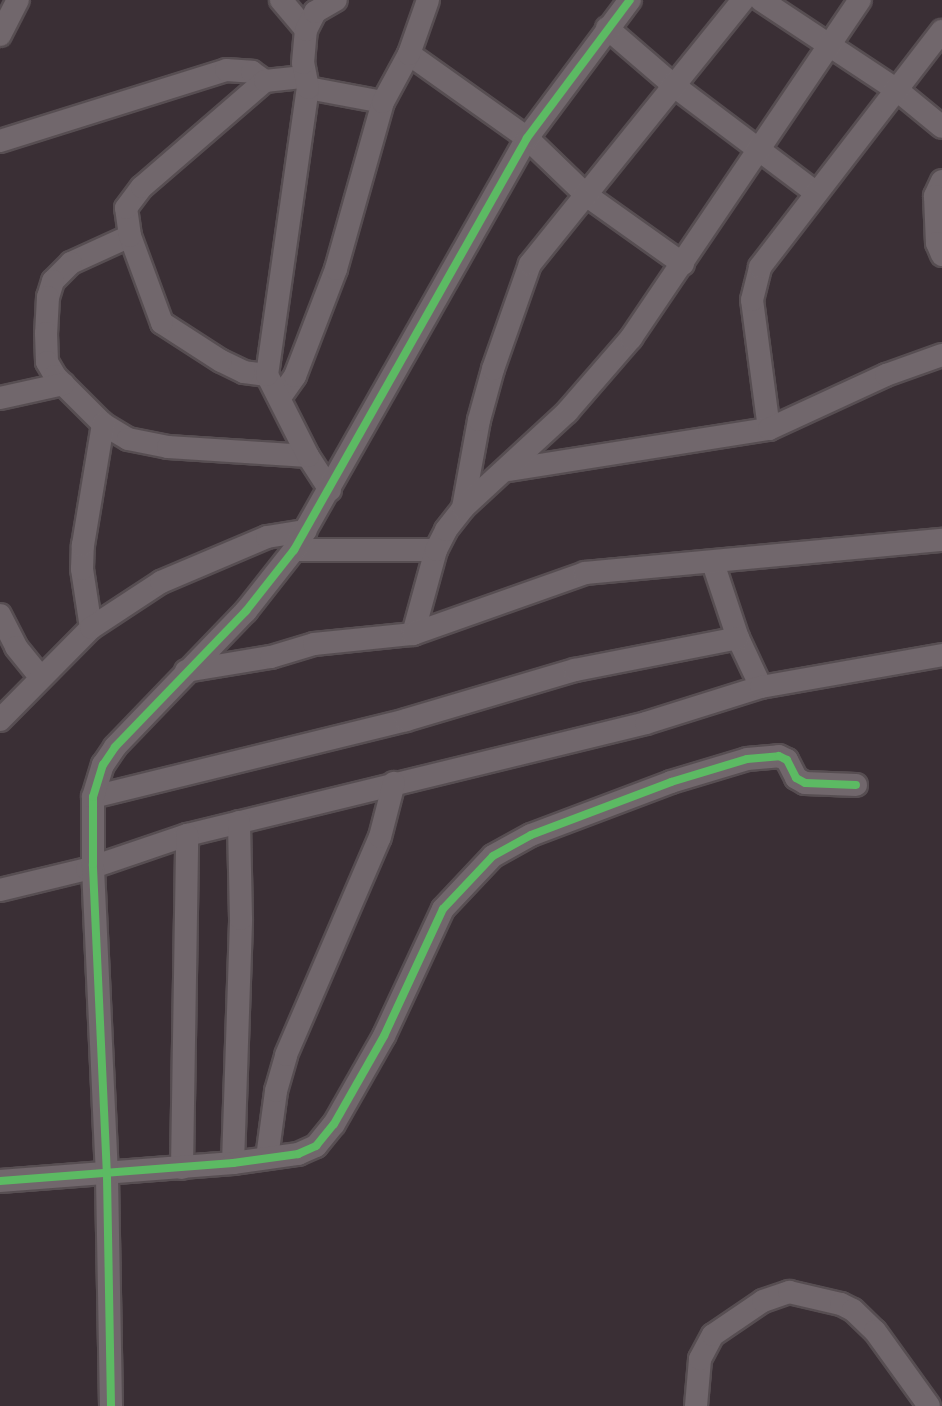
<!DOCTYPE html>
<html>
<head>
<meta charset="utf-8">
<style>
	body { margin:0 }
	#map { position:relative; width:942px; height:1406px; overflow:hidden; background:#3a2f35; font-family:"Playfair Display",serif }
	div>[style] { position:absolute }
	.roads { filter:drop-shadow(2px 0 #574e52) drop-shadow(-2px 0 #574e52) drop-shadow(0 2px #574e52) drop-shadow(0 -2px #574e52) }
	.street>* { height:22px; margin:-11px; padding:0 11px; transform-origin:11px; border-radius:11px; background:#71676c }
	.cycleway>* { height:8px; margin:-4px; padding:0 4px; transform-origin:4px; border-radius:4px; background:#5cba63 }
	span { translate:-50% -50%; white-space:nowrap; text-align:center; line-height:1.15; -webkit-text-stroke:4.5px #1f161b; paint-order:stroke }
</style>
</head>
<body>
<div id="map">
	<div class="roads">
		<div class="street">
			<i style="left:281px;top:0;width:39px;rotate:50deg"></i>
			<i style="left:761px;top:0;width:163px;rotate:33.5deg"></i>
			<i style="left:897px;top:90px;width:58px;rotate:39.4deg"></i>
			<i style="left:607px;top:28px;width:87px;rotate:40.8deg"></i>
			<i style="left:673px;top:85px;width:178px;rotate:37deg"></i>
			<i style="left:0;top:35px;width:39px;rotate:-63deg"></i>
			<i style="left:409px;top:54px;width:145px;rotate:35.4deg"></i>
			<i style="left:527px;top:138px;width:82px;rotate:44deg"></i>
			<i style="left:586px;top:195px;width:119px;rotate:35.4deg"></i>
			<i style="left:308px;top:88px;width:76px;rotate:10.6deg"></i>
			<i style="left:0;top:141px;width:237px;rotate:-17.4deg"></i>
			<i style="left:226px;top:70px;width:26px;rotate:4deg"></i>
			<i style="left:252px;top:72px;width:16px;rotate:35deg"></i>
			<i style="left:942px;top:181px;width:17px;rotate:115deg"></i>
			<i style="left:935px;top:196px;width:47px;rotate:87.6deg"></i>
			<i style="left:937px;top:243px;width:13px;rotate:67deg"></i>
			<i style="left:130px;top:236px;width:65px;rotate:155.4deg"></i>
			<i style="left:71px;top:263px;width:25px;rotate:135deg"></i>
			<i style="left:53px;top:281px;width:17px;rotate:107deg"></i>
			<i style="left:48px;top:297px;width:36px;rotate:93deg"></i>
			<i style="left:46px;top:333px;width:29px;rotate:88deg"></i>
			<i style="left:47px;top:362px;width:16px;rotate:60deg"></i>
			<i style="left:55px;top:376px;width:68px;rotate:45deg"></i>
			<i style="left:103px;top:424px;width:29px;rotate:31deg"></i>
			<i style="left:128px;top:439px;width:41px;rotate:11.3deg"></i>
			<i style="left:168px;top:447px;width:140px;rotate:3.7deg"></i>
			<i style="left:267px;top:375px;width:23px;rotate:-173deg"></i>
			<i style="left:244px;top:372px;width:25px;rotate:-154deg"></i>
			<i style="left:221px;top:361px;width:70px;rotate:-147.2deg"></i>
			<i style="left:162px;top:323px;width:93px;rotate:-110.2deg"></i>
			<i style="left:130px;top:236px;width:28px;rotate:-98deg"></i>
			<i style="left:126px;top:208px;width:26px;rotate:-53deg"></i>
			<i style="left:142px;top:187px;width:162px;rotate:-40.8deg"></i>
			<i style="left:265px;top:81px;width:39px;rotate:-6deg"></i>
			<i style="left:281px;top:396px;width:24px;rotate:-55deg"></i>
			<i style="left:295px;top:376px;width:115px;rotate:-69deg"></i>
			<i style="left:336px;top:269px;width:173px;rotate:-74.3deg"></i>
			<i style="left:383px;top:102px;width:55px;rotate:-61.6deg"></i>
			<i style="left:409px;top:54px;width:57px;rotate:-70.6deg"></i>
			<i style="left:0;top:398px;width:65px;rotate:-12.5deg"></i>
			<i style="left:769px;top:429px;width:130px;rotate:-97.5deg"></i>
			<i style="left:752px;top:300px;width:34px;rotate:-76deg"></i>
			<i style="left:760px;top:267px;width:298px;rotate:-52.4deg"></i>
			<i style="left:509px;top:470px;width:263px;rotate:-9deg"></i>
			<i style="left:769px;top:429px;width:129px;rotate:-24.8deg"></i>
			<i style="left:886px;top:375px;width:59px;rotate:-19.7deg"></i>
			<i style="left:330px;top:490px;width:40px;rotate:-122.9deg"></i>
			<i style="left:308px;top:456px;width:91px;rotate:-116.8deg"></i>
			<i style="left:267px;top:375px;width:290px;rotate:-81.9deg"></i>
			<i style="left:308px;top:88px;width:25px;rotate:-101deg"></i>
			<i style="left:303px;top:63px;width:33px;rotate:-85deg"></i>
			<i style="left:306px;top:30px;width:20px;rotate:-63deg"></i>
			<i style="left:315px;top:12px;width:24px;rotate:-30deg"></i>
			<i style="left:463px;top:508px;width:89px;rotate:-79.7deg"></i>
			<i style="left:479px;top:420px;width:53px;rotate:-74.6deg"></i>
			<i style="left:493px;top:369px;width:111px;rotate:-70.6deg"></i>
			<i style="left:530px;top:264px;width:339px;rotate:-51.1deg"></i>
			<i style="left:294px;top:550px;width:142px"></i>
			<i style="left:713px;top:563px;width:79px;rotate:71.6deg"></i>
			<i style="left:738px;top:638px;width:54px;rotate:64.9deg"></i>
			<i style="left:0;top:615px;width:36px;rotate:63deg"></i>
			<i style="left:16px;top:647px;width:38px;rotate:51deg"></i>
			<i style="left:91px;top:628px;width:60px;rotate:-98.7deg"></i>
			<i style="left:82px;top:569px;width:24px;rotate:-88deg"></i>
			<i style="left:83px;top:545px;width:123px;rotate:-80.6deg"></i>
			<i style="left:413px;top:634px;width:87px;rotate:-74.7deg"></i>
			<i style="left:436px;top:550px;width:22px;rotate:-63deg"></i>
			<i style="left:446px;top:530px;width:28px;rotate:-52deg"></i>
			<i style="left:463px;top:508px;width:142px;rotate:-42.7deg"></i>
			<i style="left:567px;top:412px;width:98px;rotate:-49.1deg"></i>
			<i style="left:631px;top:338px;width:408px;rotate:-55.9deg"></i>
			<i style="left:186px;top:671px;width:86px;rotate:-9.4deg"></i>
			<i style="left:271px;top:657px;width:45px;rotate:-16.8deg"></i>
			<i style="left:314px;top:644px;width:100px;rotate:-5.8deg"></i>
			<i style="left:413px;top:634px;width:182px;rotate:-19.5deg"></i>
			<i style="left:585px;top:573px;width:359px;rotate:-5.3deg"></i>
			<i style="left:0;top:720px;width:129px;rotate:-45.3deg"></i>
			<i style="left:91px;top:628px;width:84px;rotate:-33.3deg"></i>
			<i style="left:161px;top:582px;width:115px;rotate:-23deg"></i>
			<i style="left:267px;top:537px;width:39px;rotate:-9deg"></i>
			<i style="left:93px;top:797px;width:322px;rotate:-13.8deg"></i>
			<i style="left:406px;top:720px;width:176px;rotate:-16.5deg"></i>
			<i style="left:575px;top:670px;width:166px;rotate:-11.1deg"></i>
			<i style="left:0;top:890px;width:89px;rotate:-13.6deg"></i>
			<i style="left:87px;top:869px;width:106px;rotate:-18.8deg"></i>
			<i style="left:187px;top:835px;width:472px;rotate:-13.7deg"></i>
			<i style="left:646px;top:723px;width:121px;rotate:-17.4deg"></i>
			<i style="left:761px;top:687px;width:184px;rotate:-10deg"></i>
			<i style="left:267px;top:1158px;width:68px;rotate:-82.3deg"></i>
			<i style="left:276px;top:1091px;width:37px;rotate:-74deg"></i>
			<i style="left:286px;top:1055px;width:237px;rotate:-66.7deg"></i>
			<i style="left:380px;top:837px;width:56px;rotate:-75.5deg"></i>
			<i style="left:233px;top:1163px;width:244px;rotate:-88.1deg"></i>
			<i style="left:241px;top:919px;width:97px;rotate:-91.2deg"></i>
			<i style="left:182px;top:1168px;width:333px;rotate:-89.1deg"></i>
			<i style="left:0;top:1181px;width:234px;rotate:-4.4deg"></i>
			<i style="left:233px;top:1163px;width:66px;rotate:-7.9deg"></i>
			<i style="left:298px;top:1154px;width:20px;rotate:-24deg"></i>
			<i style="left:316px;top:1146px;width:28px;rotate:-51deg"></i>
			<i style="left:334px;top:1124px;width:101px;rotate:-60.4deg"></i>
			<i style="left:384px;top:1036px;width:140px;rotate:-65.1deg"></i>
			<i style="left:443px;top:909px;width:73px;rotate:-46.7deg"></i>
			<i style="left:493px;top:856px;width:43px;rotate:-28.9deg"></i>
			<i style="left:531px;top:835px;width:150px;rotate:-20.7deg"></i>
			<i style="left:671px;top:782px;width:79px;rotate:-16.8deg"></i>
			<i style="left:747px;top:759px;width:32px;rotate:-5deg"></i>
			<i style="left:779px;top:756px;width:9px;rotate:27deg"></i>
			<i style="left:787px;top:760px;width:20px;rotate:63deg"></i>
			<i style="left:796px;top:778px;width:10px;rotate:29deg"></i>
			<i style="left:805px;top:783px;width:51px;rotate:2.2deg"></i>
			<i style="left:111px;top:1406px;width:230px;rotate:-91deg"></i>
			<i style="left:107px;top:1176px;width:312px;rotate:-92.6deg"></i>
			<i style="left:93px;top:864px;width:67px;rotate:-90deg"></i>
			<i style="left:93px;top:797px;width:34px;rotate:-73deg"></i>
			<i style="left:103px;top:765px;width:22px;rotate:-56deg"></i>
			<i style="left:115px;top:747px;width:189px;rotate:-46.1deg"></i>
			<i style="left:246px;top:611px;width:78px;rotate:-51.8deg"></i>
			<i style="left:294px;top:550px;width:473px;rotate:-60.5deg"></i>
			<i style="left:527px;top:138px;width:172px;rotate:-53.3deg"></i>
			<i style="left:696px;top:1406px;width:47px;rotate:-85.1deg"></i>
			<i style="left:700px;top:1359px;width:27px;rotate:-62deg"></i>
			<i style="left:713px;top:1335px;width:60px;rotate:-34.2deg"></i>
			<i style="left:763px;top:1301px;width:28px;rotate:-19deg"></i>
			<i style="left:789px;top:1292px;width:53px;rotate:13deg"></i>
			<i style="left:841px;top:1304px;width:13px;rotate:27deg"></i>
			<i style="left:853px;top:1310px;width:30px;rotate:44deg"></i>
			<i style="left:875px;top:1331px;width:92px;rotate:54.2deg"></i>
		</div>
	</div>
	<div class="cycleway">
		<i style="left:0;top:1181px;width:234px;rotate:-4.4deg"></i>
		<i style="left:233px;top:1163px;width:66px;rotate:-7.9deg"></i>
		<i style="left:298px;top:1154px;width:20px;rotate:-24deg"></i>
		<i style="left:316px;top:1146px;width:28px;rotate:-51deg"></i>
		<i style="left:334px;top:1124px;width:101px;rotate:-60.4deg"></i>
		<i style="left:384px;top:1036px;width:140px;rotate:-65.1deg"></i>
		<i style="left:443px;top:909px;width:73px;rotate:-46.7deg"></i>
		<i style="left:493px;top:856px;width:43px;rotate:-28.9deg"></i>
		<i style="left:531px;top:835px;width:150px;rotate:-20.7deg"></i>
		<i style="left:671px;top:782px;width:79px;rotate:-16.8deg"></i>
		<i style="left:747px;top:759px;width:32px;rotate:-5deg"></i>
		<i style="left:779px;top:756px;width:9px;rotate:27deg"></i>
		<i style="left:787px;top:760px;width:20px;rotate:63deg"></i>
		<i style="left:796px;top:778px;width:10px;rotate:29deg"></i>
		<i style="left:805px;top:783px;width:51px;rotate:2.2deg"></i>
		<i style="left:111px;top:1406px;width:230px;rotate:-91deg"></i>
		<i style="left:107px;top:1176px;width:312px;rotate:-92.6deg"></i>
		<i style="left:93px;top:864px;width:67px;rotate:-90deg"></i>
		<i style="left:93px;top:797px;width:34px;rotate:-73deg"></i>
		<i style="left:103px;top:765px;width:22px;rotate:-56deg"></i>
		<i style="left:115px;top:747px;width:189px;rotate:-46.1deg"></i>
		<i style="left:246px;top:611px;width:78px;rotate:-51.8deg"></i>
		<i style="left:294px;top:550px;width:473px;rotate:-60.5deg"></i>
		<i style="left:527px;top:138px;width:172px;rotate:-53.3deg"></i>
	</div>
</div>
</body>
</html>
